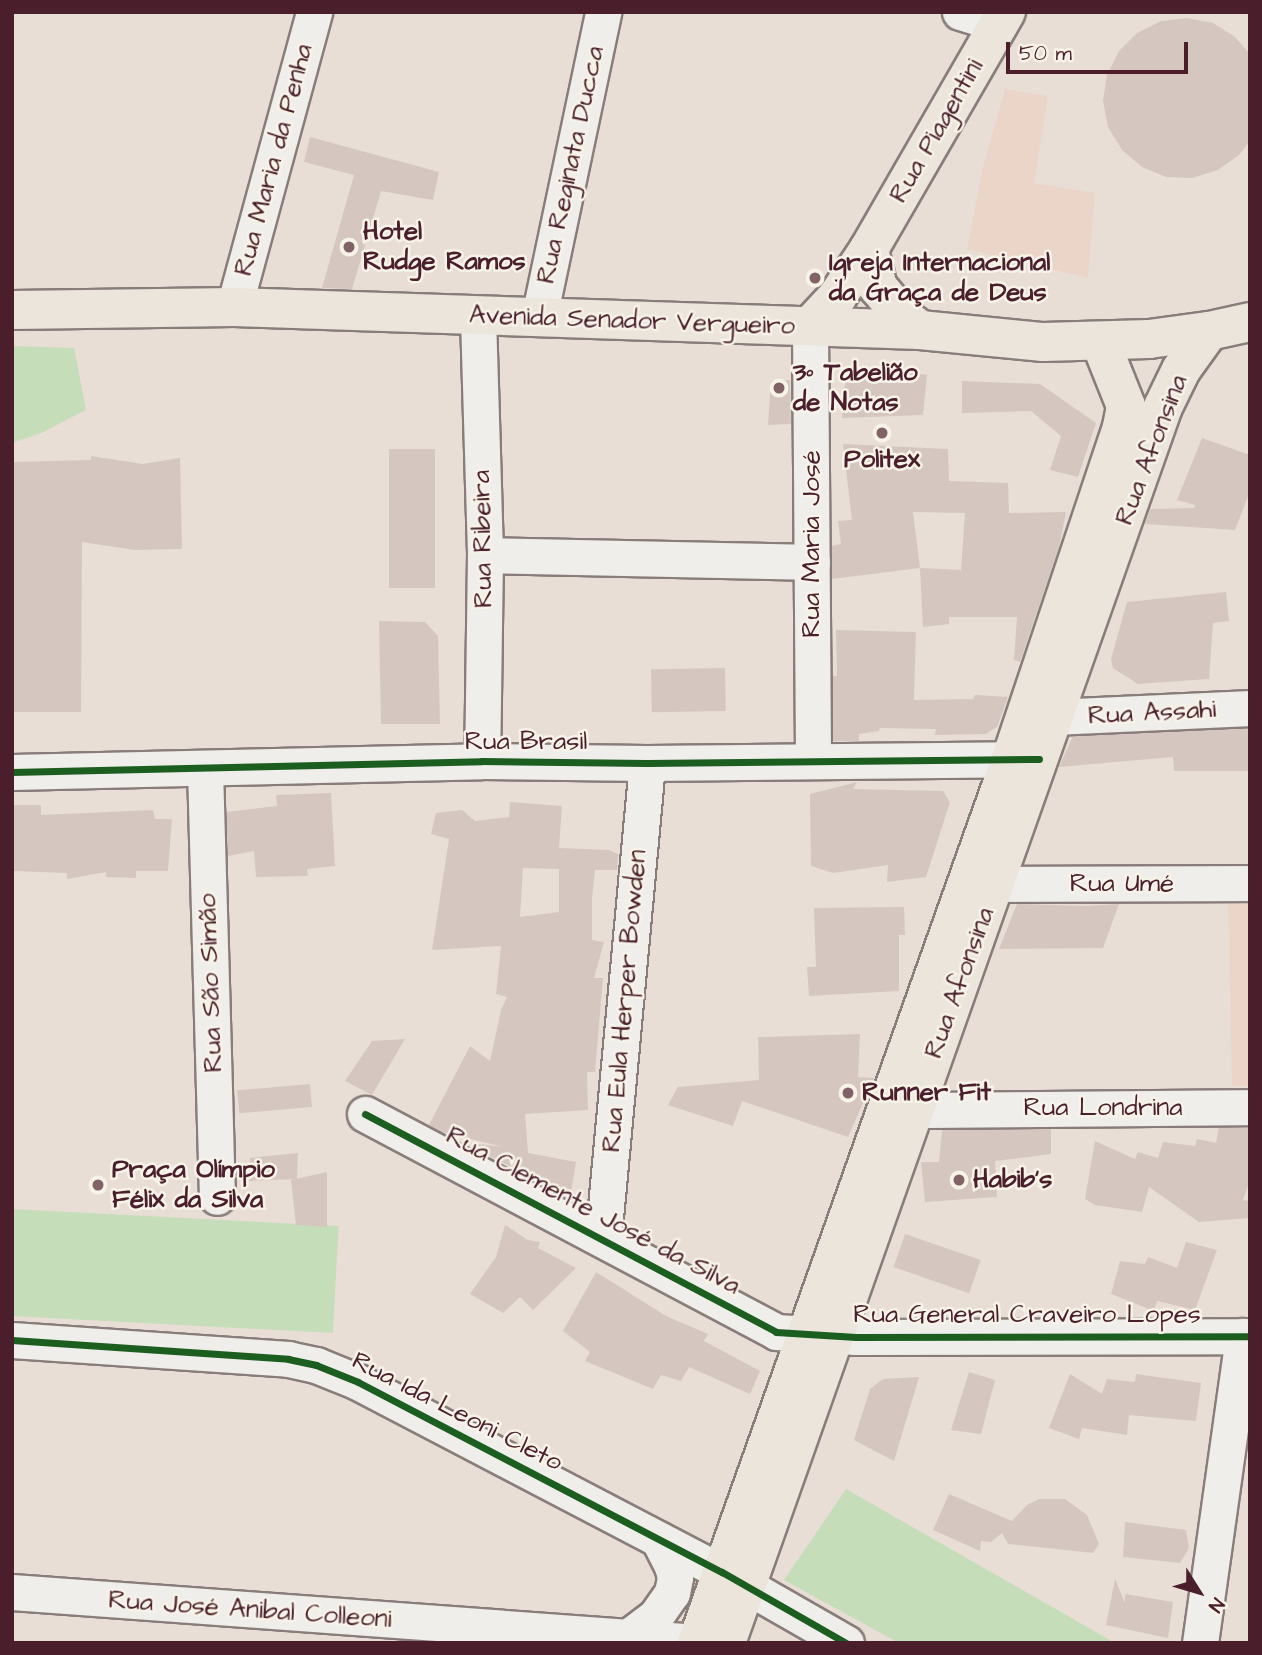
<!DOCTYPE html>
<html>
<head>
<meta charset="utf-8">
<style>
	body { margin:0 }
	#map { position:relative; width:1262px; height:1655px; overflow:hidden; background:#e8ded6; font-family:"Architects Daughter",sans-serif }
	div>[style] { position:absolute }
	.built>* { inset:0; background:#ead5c8 }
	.green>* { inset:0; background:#c5ddb8; transform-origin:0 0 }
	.building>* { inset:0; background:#d5c7bf; transform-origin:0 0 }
	.roads { filter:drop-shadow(2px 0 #897d7b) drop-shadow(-2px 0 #897d7b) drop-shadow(0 2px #897d7b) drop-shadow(0 -2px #897d7b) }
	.minor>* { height:35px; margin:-17.5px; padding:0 17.5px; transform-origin:17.5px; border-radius:17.5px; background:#f0eeea }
	.major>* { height:38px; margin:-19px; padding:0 19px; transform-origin:19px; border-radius:19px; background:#ebe5dc }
	.cycleway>* { height:7px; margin:-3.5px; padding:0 3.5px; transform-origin:3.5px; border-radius:3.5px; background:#1b5e20 }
	.dots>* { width:19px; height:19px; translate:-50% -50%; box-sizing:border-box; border:4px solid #f7f3e8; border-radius:50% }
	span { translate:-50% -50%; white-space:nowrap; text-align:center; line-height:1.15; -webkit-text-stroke:5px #f7f3e8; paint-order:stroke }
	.street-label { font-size:26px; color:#4a1f2b }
	.poi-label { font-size:26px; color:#4a1f2b; font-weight:700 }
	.left { translate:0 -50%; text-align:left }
	.frame { position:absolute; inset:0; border:14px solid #4a1f2b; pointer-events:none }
	.north { position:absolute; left:1164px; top:1557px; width:70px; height:70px; -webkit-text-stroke:5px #f7f3e8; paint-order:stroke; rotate:127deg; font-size:19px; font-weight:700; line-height:28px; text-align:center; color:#4a1f2b }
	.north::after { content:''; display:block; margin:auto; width:24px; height:32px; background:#4a1f2b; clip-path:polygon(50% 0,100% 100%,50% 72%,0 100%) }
	.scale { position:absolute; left:1006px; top:42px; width:182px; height:32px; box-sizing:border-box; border:4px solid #4a1f2b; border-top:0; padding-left:9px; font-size:21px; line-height:24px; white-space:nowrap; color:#4a1f2b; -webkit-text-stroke:5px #f7f3e8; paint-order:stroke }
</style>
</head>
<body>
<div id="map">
	<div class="built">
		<i style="clip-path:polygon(1005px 89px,1048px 96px,1034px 183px,1095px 193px,1088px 278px,967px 249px,983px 167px)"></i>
		<i style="clip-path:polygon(1228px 895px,1250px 895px,1250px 1086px,1232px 1086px)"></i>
	</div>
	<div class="green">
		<i style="clip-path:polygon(12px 346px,74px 348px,86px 410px,41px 433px,12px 443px)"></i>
		<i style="left:12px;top:1209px;width:327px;height:107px;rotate:3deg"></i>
		<i style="clip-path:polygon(846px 1489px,1115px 1643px,899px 1643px,784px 1580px)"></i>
	</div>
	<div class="building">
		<i style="clip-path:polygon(1187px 18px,1213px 23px,1235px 37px,1250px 54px,1250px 141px,1239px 155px,1218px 170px,1192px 178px,1166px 177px,1142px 167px,1122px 150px,1108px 127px,1103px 101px,1107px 75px,1119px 51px,1137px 33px,1161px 21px)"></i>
		<i style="clip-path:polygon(310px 137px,439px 172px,433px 200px,381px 191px,352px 289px,322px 288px,354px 175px,304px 162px)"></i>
		<i style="clip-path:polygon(872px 370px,900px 370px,927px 375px,923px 415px,842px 418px,843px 389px,848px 379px,863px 378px)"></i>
		<i style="clip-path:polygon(790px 380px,791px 424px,768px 425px,771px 381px)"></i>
		<i style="clip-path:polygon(962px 381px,1040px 384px,1096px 423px,1078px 477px,1050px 470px,1061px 436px,1031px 411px,962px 413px)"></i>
		<i style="clip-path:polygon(1202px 438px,1250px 455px,1250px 491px,1235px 530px,1145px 524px,1150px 509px,1194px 508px,1195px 505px,1177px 500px)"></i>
		<i style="clip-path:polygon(evenodd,843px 444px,948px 449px,949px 481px,1008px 483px,1009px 513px,1066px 512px,1059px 547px,1020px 662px,1014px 660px,1017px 617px,949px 617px,949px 624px,923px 627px,920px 568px,832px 579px,832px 546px,841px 544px,838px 521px,852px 520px,843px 444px,913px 512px,965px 513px,961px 570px,920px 568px,913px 512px)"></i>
		<i style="left:389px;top:449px;width:46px;height:139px"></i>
		<i style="clip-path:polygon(91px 456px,143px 464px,180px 458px,182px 549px,135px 550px,82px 542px,81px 712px,12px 712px,12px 462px,91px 460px)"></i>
		<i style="clip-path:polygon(1226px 592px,1229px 621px,1213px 623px,1209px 679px,1138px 684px,1113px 668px,1111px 659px,1127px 602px)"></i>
		<i style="clip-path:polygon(379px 621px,425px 622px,438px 636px,440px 724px,381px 724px)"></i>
		<i style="clip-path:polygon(836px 630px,916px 632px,914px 700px,973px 699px,975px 695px,1008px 697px,997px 727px,986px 734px,935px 735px,936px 729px,880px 728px,879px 731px,859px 734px,859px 741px,833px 741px,833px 676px,837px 676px)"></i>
		<i style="left:725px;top:668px;width:43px;height:74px;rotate:89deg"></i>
		<i style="clip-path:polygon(1250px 728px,1250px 771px,1174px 771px,1173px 757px,1059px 767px,1073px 736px)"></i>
		<i style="clip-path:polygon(857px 782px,853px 789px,943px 791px,950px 802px,926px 877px,887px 882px,888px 865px,833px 873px,811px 866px,810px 794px)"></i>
		<i style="clip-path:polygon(331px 793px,335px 866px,307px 869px,308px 876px,256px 877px,254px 851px,228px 856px,226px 812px,277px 806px,276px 795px)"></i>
		<i style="clip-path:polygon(evenodd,510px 802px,562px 806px,559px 848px,609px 850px,618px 854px,617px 870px,595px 870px,592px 898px,592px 940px,604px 942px,594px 978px,603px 978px,595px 1072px,587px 1072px,588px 1110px,525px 1114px,528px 1153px,576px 1162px,571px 1192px,556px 1189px,477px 1150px,479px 1144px,504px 1147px,441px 1132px,429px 1125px,470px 1046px,490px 1061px,501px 1010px,507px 997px,496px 994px,501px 946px,432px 950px,449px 839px,431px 834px,436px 813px,462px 810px,475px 821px,509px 817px,510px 802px,523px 868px,559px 869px,559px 912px,520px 917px,523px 868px)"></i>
		<i style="clip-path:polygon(12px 805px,41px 805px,41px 815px,153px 810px,155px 819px,172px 819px,168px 871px,136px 871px,136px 878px,106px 877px,106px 872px,67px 879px,67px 873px,12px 871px)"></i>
		<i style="clip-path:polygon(1017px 904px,1085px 906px,1119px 904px,1103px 948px,999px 949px)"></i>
		<i style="clip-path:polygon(904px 907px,905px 935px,899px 935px,899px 991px,809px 996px,807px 967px,816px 967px,814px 908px)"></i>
		<i style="clip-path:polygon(860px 1034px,858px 1077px,874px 1078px,848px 1137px,742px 1101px,733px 1126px,668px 1105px,678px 1087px,759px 1080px,758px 1037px)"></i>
		<i style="clip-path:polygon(405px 1039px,372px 1095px,345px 1081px,372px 1041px)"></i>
		<i style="left:310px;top:1084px;width:23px;height:73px;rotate:85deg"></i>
		<i style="clip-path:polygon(1219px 1127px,1250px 1128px,1250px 1180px,1243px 1200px,1250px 1201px,1250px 1218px,1199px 1222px,1149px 1187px,1142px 1212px,1095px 1205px,1085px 1199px,1095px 1141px,1135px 1159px,1138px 1152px,1158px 1158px,1163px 1142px,1195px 1146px,1197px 1139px,1216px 1143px)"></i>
		<i style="clip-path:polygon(1051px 1129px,1051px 1154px,995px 1161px,997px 1197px,925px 1202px,921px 1162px,939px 1162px,942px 1130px)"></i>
		<i style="clip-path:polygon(298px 1153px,297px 1179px,249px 1181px,250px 1158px)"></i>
		<i style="clip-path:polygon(327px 1172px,327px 1227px,296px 1225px,291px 1180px)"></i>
		<i style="clip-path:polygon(505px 1225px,528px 1240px,540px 1242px,538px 1248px,576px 1268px,533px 1310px,520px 1297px,503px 1313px,470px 1294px,496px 1257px)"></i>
		<i style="left:905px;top:1234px;width:80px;height:35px;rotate:19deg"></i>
		<i style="clip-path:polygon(1186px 1242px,1217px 1250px,1195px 1310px,1157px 1301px,1154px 1311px,1111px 1294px,1120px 1261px,1145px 1264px,1148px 1257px,1177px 1268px)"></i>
		<i style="clip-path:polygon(596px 1272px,666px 1316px,708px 1334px,704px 1341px,760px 1371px,750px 1394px,689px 1367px,681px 1381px,661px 1375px,653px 1389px,585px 1361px,590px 1352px,563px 1331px)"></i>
		<i style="clip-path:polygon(969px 1372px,995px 1380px,981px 1434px,951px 1430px)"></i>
		<i style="clip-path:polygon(1070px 1374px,1102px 1394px,1107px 1379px,1135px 1382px,1136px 1374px,1201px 1383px,1196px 1421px,1129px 1415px,1127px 1435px,1082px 1428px,1079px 1439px,1049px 1428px)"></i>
		<i style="clip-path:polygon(919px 1377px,894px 1461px,854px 1440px,870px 1389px,883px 1379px)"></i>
		<i style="clip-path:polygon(949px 1494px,1012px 1521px,1027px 1505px,1039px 1499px,1065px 1499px,1087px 1515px,1099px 1544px,1093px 1553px,1008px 1544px,1002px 1533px,991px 1542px,981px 1541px,980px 1551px,933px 1530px)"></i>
		<i style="clip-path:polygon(1125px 1522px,1186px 1530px,1189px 1548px,1180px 1563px,1123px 1557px)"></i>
		<i style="clip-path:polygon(1115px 1579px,1125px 1603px,1125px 1594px,1173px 1602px,1168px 1638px,1106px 1625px)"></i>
	</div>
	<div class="roads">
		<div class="minor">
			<i style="left:960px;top:12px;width:41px;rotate:17.1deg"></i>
			<i style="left:234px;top:307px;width:306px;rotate:-74.8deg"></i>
			<i style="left:478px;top:317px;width:238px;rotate:88.3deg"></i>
			<i style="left:485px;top:555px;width:206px;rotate:90.8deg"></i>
			<i style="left:539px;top:317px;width:312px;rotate:-78.1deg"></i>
			<i style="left:810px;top:326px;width:435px;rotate:89.6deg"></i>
			<i style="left:485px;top:555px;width:327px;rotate:1.2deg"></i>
			<i style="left:1054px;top:717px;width:196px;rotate:-2.6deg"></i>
			<i style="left:205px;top:768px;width:429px;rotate:88.4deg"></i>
			<i style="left:12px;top:772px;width:470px;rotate:-1.3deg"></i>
			<i style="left:482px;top:761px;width:165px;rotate:0.7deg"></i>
			<i style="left:647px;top:763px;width:391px;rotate:-0.6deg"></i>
			<i style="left:995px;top:884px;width:255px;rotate:-0.2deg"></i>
			<i style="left:915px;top:1110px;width:335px;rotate:-0.5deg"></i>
			<i style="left:365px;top:1114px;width:465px;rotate:27.9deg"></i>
			<i style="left:776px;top:1332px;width:80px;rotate:3.6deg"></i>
			<i style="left:856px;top:1337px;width:394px;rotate:-0.1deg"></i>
			<i style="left:603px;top:1239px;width:478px;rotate:-84.7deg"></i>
			<i style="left:12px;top:1340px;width:277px;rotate:3.9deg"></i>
			<i style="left:288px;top:1359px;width:29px;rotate:12deg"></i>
			<i style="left:316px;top:1365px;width:45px;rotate:22deg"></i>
			<i style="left:358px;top:1382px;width:411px;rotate:27.6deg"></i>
			<i style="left:722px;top:1572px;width:143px;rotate:29.8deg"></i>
			<i style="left:12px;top:1592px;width:687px;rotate:4.17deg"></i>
			<i style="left:628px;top:1637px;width:34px;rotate:-37deg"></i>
			<i style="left:655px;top:1617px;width:29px;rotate:-55deg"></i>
			<i style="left:672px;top:1593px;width:16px;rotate:-79deg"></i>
			<i style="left:675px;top:1577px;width:11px;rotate:-105deg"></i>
			<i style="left:672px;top:1566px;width:30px;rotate:-117deg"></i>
			<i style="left:1200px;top:1643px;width:310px;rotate:-82deg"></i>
		</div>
		<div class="major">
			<i style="left:869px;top:249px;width:39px;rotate:77deg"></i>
			<i style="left:878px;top:287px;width:39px;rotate:50deg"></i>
			<i style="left:903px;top:317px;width:21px;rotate:37deg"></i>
			<i style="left:12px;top:310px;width:222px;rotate:-0.8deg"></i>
			<i style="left:234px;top:307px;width:686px;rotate:1.92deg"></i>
			<i style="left:920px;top:330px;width:124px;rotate:5.6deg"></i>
			<i style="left:1043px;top:342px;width:106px;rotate:-1.6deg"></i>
			<i style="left:1149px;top:339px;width:61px;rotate:-7.6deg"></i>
			<i style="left:1209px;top:331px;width:42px;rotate:-12.4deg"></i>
			<i style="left:810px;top:326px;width:40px;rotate:-47deg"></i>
			<i style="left:837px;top:297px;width:58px;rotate:-56.3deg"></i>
			<i style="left:869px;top:249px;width:274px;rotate:-60deg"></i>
			<i style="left:697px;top:1643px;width:938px;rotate:-70.44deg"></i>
			<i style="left:1011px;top:759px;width:350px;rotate:-71.5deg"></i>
			<i style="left:1122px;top:427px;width:21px;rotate:-79deg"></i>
			<i style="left:1126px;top:406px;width:70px;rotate:-111.8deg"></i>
			<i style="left:726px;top:1643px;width:1311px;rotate:-70.53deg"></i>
			<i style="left:1163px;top:407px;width:41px;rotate:-64.1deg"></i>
			<i style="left:1181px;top:370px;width:48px;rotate:-54.3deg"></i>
		</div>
	</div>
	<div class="cycleway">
		<i style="left:12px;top:772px;width:470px;rotate:-1.3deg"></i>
		<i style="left:482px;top:761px;width:165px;rotate:0.7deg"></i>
		<i style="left:647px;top:763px;width:392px;rotate:-0.6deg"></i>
		<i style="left:365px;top:1114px;width:465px;rotate:27.9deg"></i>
		<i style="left:776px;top:1332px;width:80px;rotate:3.6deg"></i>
		<i style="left:856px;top:1337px;width:394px;rotate:-0.1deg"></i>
		<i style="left:12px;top:1340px;width:277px;rotate:3.9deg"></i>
		<i style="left:288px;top:1359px;width:29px;rotate:12deg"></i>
		<i style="left:316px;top:1365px;width:45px;rotate:22deg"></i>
		<i style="left:358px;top:1382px;width:411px;rotate:27.6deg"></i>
		<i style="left:722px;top:1572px;width:143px;rotate:29.8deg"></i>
	</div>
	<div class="dots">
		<i style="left:349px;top:247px;background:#816267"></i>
		<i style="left:815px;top:278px;background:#816267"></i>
		<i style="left:779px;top:388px;background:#816267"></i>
		<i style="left:882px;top:433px;background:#816267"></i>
		<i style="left:848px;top:1093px;background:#816267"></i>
		<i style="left:959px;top:1180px;background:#816267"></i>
		<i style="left:98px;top:1185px;background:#816267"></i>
	</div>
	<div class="street-label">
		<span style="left:937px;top:131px;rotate:-60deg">Rua Piagentini</span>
		<span style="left:274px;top:160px;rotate:-75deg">Rua Maria da Penha</span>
		<span style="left:571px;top:165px;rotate:-78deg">Rua Reginata Ducca</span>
		<span style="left:632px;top:321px;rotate:2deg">Avenida Senador Vergueiro</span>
		<span style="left:1152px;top:450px;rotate:-69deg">Rua Afonsina</span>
		<span style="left:483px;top:539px;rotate:-91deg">Rua Ribeira</span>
		<span style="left:812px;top:544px;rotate:-90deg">Rua Maria José</span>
		<span style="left:1152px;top:713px;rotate:-3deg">Rua Assahi</span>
		<span style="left:526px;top:742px">Rua Brasil</span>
		<span style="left:1122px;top:884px">Rua Umé</span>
		<span style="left:211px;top:983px;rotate:-92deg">Rua São Simão</span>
		<span style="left:960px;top:983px;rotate:-70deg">Rua Afonsina</span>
		<span style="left:625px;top:1001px;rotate:-85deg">Rua Eula Herper Bowden</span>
		<span style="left:1103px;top:1108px">Rua Londrina</span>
		<span style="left:593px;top:1211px;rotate:28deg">Rua Clemente José da Silva</span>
		<span style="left:1027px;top:1315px">Rua General Craveiro Lopes</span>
		<span style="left:457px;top:1412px;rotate:27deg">Rua Ida Leoni Cleto</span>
		<span style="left:250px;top:1610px;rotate:4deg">Rua José Anibal Colleoni</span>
	</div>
	<div class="poi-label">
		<span class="left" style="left:363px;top:247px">Hotel<br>Rudge Ramos</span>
		<span class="left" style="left:829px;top:278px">Igreja Internacional<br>da Graça de Deus</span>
		<span class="left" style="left:793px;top:388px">3º Tabelião<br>de Notas</span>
		<span style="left:882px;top:460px">Politex</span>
		<span class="left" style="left:862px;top:1093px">Runner Fit</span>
		<span class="left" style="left:112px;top:1185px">Praça Olímpio<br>Félix da Silva</span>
		<span class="left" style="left:973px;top:1180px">Habib's</span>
	</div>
	<div class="frame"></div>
	<div class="north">N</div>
	<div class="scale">50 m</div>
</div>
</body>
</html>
